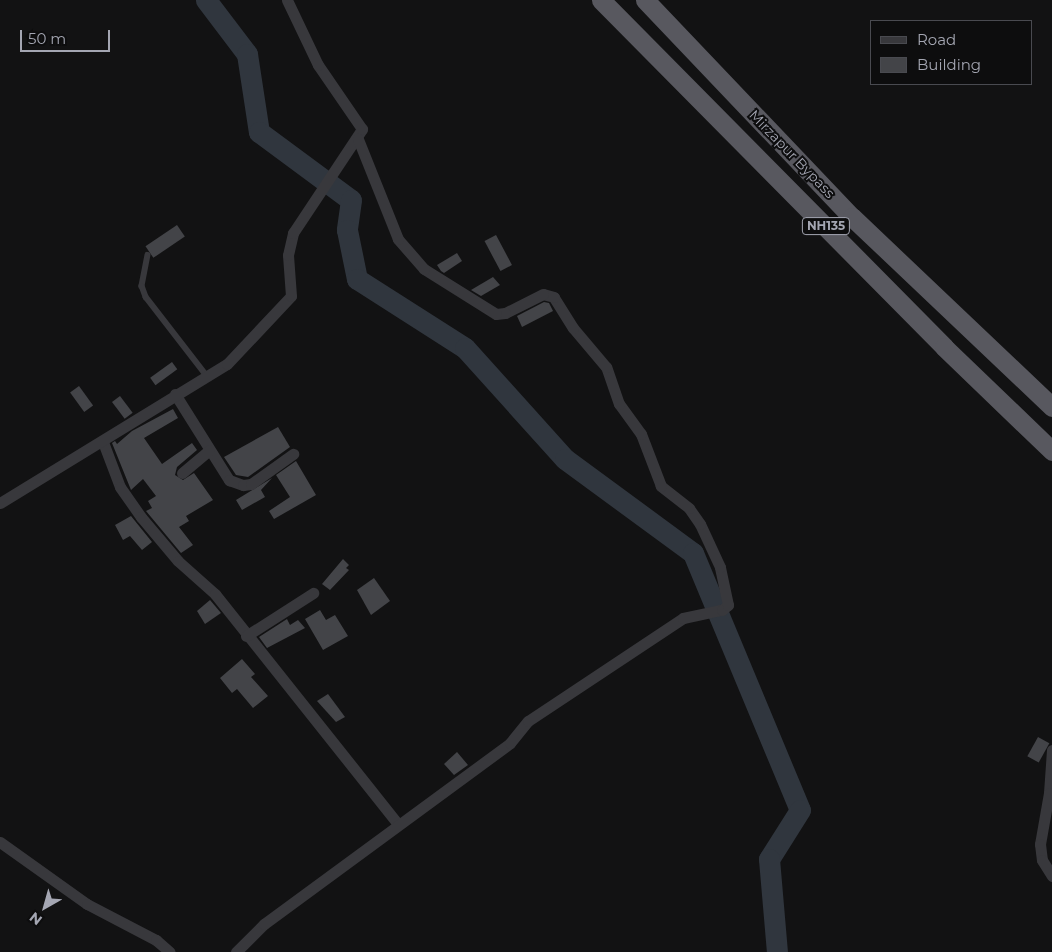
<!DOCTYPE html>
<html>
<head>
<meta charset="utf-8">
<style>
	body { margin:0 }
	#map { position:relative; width:1052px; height:952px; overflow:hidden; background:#121213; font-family:Montserrat,sans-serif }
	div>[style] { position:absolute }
	.river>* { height:21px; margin:-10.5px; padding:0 10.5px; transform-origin:10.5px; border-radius:10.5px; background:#30363e }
	.building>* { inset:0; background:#434448; transform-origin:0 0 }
	.service>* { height:5.5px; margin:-2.75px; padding:0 2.75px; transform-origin:2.75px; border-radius:2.75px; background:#38383c }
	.minor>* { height:11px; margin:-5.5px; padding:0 5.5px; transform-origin:5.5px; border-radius:5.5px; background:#38383c }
	.trunk>* { height:19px; margin:-9.5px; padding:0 9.5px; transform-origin:9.5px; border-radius:9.5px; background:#58585f }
	span { translate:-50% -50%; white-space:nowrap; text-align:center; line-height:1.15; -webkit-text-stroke:4px #0d0d0e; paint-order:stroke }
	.shield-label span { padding:1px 4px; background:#0d0d0e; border:1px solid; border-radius:4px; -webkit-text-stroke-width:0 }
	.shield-label { font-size:12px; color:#a4a6b2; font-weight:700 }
	.street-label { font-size:14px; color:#a4a6b2 }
	.legend { position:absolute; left:870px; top:20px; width:162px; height:65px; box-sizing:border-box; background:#0d0d0e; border:1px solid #494a50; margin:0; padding:6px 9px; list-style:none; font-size:15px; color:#a4a6b2 }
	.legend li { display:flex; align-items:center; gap:10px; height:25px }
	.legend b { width:25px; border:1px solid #494a50 }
	.north { position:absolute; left:20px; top:882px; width:50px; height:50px; -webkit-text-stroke:4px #0d0d0e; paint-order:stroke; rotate:218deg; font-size:14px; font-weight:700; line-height:20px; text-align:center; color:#a4a6b2 }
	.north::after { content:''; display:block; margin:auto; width:18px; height:22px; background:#a4a6b2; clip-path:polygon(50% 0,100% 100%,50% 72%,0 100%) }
	.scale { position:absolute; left:20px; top:30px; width:90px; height:22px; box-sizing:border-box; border:2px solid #a4a6b2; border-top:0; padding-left:6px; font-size:15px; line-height:18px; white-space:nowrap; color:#a4a6b2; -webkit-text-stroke:4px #0d0d0e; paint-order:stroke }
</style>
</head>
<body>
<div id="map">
	<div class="river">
		<i style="left:206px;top:0;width:68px;rotate:52.8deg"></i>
		<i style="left:247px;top:54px;width:79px;rotate:81.3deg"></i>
		<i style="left:259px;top:132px;width:114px;rotate:36.5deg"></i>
		<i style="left:351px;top:200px;width:30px;rotate:98deg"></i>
		<i style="left:347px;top:230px;width:50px;rotate:78.5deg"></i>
		<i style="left:357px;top:279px;width:128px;rotate:32.6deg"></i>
		<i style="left:465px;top:348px;width:149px;rotate:48deg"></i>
		<i style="left:565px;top:459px;width:159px;rotate:36.3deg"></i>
		<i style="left:693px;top:553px;width:278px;rotate:67.4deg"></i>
		<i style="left:800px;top:810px;width:58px;rotate:122.3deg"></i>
		<i style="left:769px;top:859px;width:93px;rotate:85.1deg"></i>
	</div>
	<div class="building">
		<i style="left:177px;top:225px;width:14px;height:38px;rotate:56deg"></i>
		<i style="left:496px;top:235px;width:34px;height:13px;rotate:62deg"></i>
		<i style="clip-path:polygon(457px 253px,462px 261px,444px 273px,441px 271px,437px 265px)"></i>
		<i style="clip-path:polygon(493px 277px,500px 285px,481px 296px,471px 290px)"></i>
		<i style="clip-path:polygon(544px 302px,549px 303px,553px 311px,522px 327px,517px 316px)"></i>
		<i style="left:172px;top:362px;width:9px;height:27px;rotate:54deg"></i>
		<i style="left:79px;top:386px;width:24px;height:11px;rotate:54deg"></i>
		<i style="left:120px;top:396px;width:21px;height:10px;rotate:53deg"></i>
		<i style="clip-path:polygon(173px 409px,178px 418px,144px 438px,162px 464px,192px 443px,197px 450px,177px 467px,175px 475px,183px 480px,194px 473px,213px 500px,186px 516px,189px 521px,179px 527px,193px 545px,181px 553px,146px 511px,152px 508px,148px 501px,156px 496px,143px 479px,131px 490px,112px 443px,115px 441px,117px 444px,132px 431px)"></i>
		<i style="clip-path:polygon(278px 427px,290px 447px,248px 477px,236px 475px,224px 457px)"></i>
		<i style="clip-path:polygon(296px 461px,316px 495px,274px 519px,269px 511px,290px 497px,276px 475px)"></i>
		<i style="clip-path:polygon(272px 478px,261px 490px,265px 497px,242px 510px,236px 500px)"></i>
		<i style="clip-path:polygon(131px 516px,152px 542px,142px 550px,130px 536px,123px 540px,115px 525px)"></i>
		<i style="clip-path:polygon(343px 559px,349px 565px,346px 568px,349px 570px,330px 590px,322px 584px)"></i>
		<i style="clip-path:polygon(374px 578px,390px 601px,371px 615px,357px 590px)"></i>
		<i style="clip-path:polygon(210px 600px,221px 613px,205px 624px,197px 611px)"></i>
		<i style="clip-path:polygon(320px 610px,326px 620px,335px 615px,348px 636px,323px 650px,305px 619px)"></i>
		<i style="clip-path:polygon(287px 619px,290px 625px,298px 620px,305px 628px,267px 648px,259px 637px)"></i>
		<i style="clip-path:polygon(242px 659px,255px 674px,251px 677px,268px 696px,253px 708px,237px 689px,232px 693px,220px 678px)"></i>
		<i style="clip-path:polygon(328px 694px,345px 717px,336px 722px,317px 701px)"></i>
		<i style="left:1038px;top:737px;width:13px;height:22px;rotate:29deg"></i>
		<i style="clip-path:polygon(457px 752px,468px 765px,454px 775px,444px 764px)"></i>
	</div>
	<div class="service">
		<i style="left:148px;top:255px;width:32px;rotate:101deg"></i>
		<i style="left:142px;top:286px;width:12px;rotate:70deg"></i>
		<i style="left:146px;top:297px;width:100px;rotate:52.3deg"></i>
	</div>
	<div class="minor">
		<i style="left:175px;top:394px;width:102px;rotate:57.9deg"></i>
		<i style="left:229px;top:480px;width:15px;rotate:20deg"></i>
		<i style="left:243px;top:485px;width:8px;rotate:-7deg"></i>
		<i style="left:251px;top:484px;width:52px;rotate:-35.5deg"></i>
		<i style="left:103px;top:442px;width:48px;rotate:69.3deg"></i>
		<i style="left:120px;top:487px;width:37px;rotate:55deg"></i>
		<i style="left:141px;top:517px;width:57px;rotate:49.9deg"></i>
		<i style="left:178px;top:561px;width:50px;rotate:41.7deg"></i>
		<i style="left:215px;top:594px;width:293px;rotate:51.5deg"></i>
		<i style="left:182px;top:473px;width:35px;rotate:-40deg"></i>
		<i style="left:0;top:503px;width:266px;rotate:-31.5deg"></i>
		<i style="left:227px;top:364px;width:93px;rotate:-46.7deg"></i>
		<i style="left:291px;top:296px;width:41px;rotate:-94.2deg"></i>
		<i style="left:288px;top:255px;width:23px;rotate:-77deg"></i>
		<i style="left:293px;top:233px;width:125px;rotate:-56.4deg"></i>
		<i style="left:362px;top:129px;width:78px;rotate:-124.5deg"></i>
		<i style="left:318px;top:65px;width:72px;rotate:-115.5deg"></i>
		<i style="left:246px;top:636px;width:80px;rotate:-32.7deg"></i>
		<i style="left:1052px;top:750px;width:43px;rotate:94deg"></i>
		<i style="left:1049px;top:793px;width:52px;rotate:100deg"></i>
		<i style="left:1040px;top:844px;width:16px;rotate:83deg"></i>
		<i style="left:1042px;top:860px;width:19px;rotate:58deg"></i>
		<i style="left:0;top:842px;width:107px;rotate:35.5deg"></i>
		<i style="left:87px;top:904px;width:78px;rotate:27.6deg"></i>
		<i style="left:156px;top:940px;width:18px;rotate:41deg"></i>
		<i style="left:236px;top:952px;width:40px;rotate:-45deg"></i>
		<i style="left:264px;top:924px;width:305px;rotate:-36.3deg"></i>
		<i style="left:510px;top:743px;width:28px;rotate:-51deg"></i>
		<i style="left:528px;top:721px;width:186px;rotate:-33.6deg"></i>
		<i style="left:683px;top:618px;width:40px;rotate:-12deg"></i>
		<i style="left:722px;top:610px;width:8px;rotate:-40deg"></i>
		<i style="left:728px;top:605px;width:39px;rotate:-102deg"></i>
		<i style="left:720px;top:567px;width:47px;rotate:-114.9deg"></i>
		<i style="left:700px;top:524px;width:19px;rotate:-125deg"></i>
		<i style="left:689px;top:508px;width:36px;rotate:-142deg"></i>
		<i style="left:661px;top:486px;width:56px;rotate:-111deg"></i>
		<i style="left:641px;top:434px;width:37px;rotate:-126deg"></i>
		<i style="left:619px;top:404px;width:39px;rotate:-109deg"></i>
		<i style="left:606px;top:367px;width:51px;rotate:-130.2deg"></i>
		<i style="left:573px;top:328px;width:36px;rotate:-122deg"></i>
		<i style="left:554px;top:297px;width:11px;rotate:-165deg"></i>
		<i style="left:543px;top:294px;width:42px;rotate:153.4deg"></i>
		<i style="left:505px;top:313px;width:9px;rotate:174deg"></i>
		<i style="left:496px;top:314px;width:85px;rotate:-148deg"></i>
		<i style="left:424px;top:269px;width:40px;rotate:-131deg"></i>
		<i style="left:398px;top:239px;width:108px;rotate:-111.8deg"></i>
	</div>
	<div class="trunk">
		<i style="left:601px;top:0;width:488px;rotate:45.3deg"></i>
		<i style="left:944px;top:347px;width:150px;rotate:43.9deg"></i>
		<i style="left:645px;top:0;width:300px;rotate:46.4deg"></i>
		<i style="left:852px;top:217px;width:276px;rotate:43.5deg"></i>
	</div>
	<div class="shield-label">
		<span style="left:826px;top:226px">NH135</span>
	</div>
	<div class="street-label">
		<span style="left:792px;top:154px;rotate:46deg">Mirzapur Bypass</span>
	</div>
	<ul class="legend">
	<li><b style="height:6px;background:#38383c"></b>Road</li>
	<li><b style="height:14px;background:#434448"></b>Building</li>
	</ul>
	<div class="north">N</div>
	<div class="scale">50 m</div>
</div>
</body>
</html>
